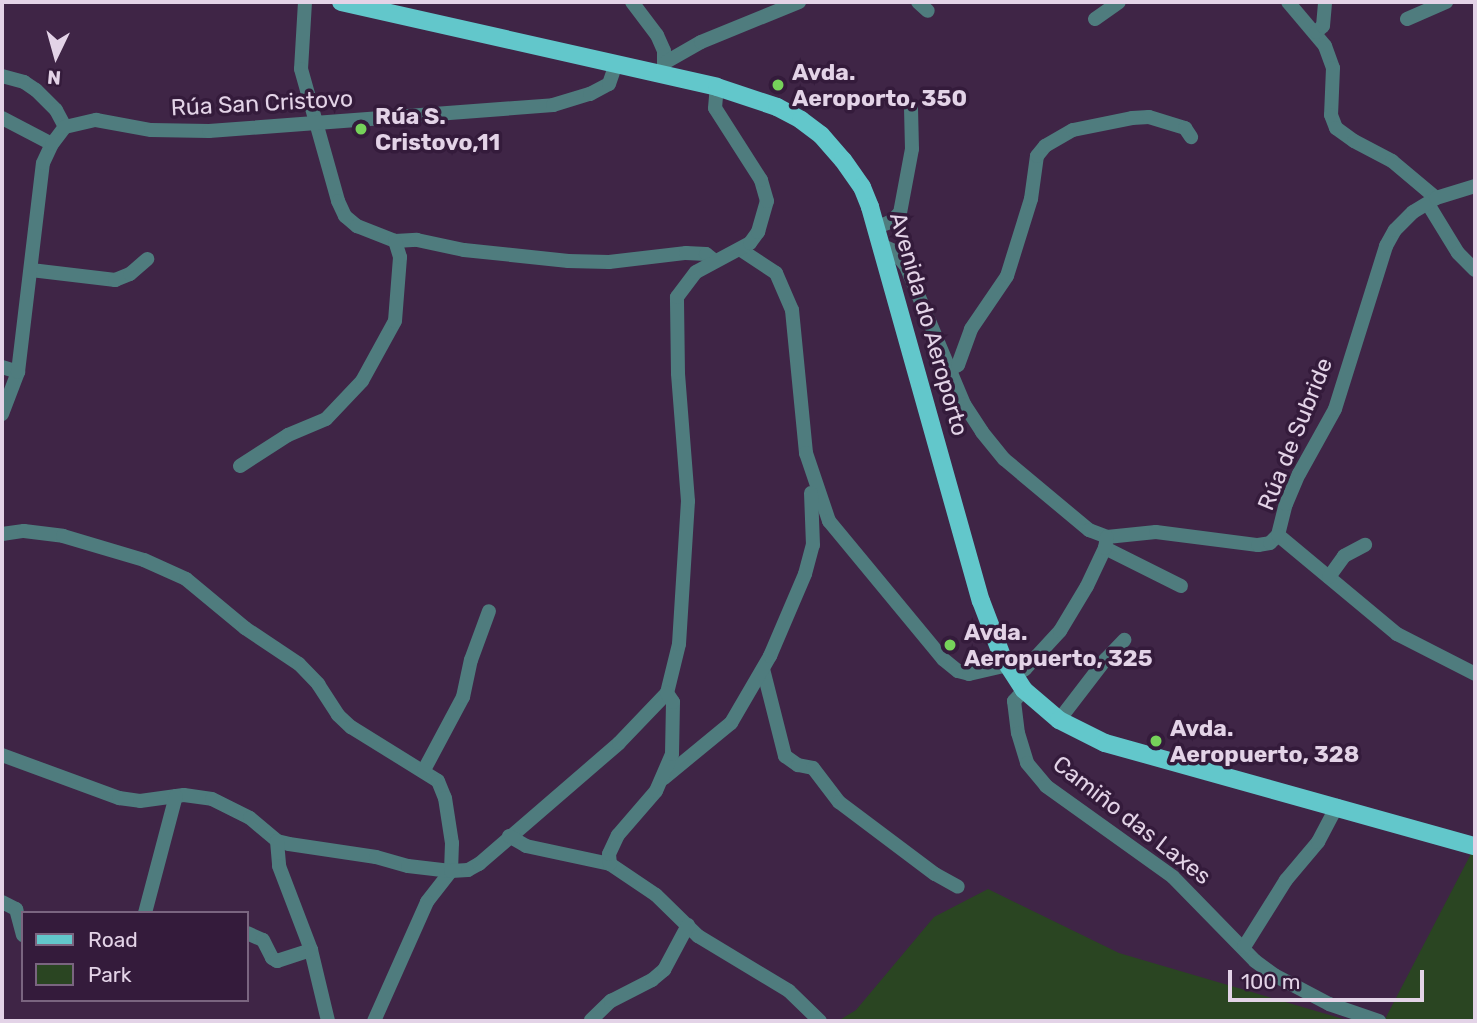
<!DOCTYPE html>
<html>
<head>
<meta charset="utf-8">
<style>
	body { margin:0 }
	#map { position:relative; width:1477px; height:1023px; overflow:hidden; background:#3f2546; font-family:Rubik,sans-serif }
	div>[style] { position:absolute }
	.green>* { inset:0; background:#2a4522 }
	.minor>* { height:14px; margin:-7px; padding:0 7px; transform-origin:7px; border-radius:7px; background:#4f7c7e }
	.major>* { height:18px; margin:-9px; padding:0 9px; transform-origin:9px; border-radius:9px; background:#62c7cb }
	.dots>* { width:19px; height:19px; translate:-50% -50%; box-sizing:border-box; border:4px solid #341b3b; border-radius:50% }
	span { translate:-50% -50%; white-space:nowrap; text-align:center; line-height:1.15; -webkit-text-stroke:7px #341b3b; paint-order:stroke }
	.poi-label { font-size:23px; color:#e3d3e7; font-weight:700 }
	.left { translate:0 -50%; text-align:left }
	.street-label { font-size:23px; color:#e3d3e7 }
	.frame { position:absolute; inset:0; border:4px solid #e3d3e7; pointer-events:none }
	.legend { position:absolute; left:21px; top:911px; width:228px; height:91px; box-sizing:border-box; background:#341b3b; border:2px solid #7a6580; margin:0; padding:9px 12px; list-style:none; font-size:21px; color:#e3d3e7 }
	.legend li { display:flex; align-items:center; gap:14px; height:35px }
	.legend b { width:35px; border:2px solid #7a6580 }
	.north { position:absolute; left:21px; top:21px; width:70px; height:70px; -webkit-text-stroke:5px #341b3b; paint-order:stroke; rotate:185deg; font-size:19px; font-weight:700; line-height:28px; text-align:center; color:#e3d3e7 }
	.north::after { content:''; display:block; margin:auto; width:24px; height:32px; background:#e3d3e7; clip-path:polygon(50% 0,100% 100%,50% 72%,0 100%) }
	.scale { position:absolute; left:1228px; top:970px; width:196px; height:32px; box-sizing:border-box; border:4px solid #e3d3e7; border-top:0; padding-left:9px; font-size:21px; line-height:24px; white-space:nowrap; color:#e3d3e7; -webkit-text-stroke:5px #341b3b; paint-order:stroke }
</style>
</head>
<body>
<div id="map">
	<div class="green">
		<i style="clip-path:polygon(1475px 846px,1475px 1021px,1384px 1021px)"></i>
		<i style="clip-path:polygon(988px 889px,1119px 953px,1350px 1021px,838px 1021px,856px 1010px,934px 917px)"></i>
	</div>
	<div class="minor">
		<i style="left:305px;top:2px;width:67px;rotate:93.4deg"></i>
		<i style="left:301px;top:69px;width:137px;rotate:74.3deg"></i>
		<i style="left:338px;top:201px;width:17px;rotate:65deg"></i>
		<i style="left:345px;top:216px;width:16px;rotate:40deg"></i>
		<i style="left:357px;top:226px;width:41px;rotate:21.5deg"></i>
		<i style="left:395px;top:241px;width:22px;rotate:-3deg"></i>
		<i style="left:417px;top:240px;width:48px;rotate:12deg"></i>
		<i style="left:464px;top:250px;width:105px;rotate:6deg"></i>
		<i style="left:568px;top:261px;width:41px;rotate:1.4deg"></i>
		<i style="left:609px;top:262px;width:78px;rotate:-6.7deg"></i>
		<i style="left:686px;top:253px;width:20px;rotate:3deg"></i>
		<i style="left:706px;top:254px;width:11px;rotate:38deg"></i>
		<i style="left:632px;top:2px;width:41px;rotate:52.9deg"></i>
		<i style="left:657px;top:35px;width:17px;rotate:66deg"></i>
		<i style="left:664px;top:51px;width:20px;rotate:90deg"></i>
		<i style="left:918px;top:2px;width:13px;rotate:42deg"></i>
		<i style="left:1288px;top:2px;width:57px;rotate:49.9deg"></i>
		<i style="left:1325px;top:46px;width:23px;rotate:70deg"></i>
		<i style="left:1333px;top:68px;width:47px;rotate:92.4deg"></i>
		<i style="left:1331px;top:115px;width:14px;rotate:69deg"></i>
		<i style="left:1336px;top:128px;width:22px;rotate:36deg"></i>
		<i style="left:1354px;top:141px;width:43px;rotate:27.8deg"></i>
		<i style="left:1392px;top:161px;width:57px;rotate:40.1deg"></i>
		<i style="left:1095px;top:19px;width:29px;rotate:-35deg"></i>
		<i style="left:1407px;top:19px;width:43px;rotate:-23.6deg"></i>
		<i style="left:1316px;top:32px;width:9px;rotate:-41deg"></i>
		<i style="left:1323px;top:26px;width:24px;rotate:-85deg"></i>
		<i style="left:666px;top:62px;width:40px;rotate:-29.7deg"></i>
		<i style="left:701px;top:42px;width:106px;rotate:-22.2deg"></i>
		<i style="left:2px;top:76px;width:23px;rotate:15deg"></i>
		<i style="left:24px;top:82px;width:14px;rotate:34deg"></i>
		<i style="left:36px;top:90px;width:28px;rotate:45deg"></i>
		<i style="left:56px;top:110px;width:19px;rotate:62deg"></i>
		<i style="left:2px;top:118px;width:56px;rotate:27.5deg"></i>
		<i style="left:1428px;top:204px;width:57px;rotate:58.5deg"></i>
		<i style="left:1458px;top:253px;width:24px;rotate:45deg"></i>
		<i style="left:877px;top:227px;width:14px;rotate:-21deg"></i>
		<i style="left:890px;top:222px;width:13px;rotate:-42deg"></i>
		<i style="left:900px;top:213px;width:65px;rotate:-79.4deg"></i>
		<i style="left:912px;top:149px;width:40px;rotate:-91.4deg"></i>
		<i style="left:881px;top:245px;width:14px;rotate:25deg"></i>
		<i style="left:894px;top:251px;width:19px;rotate:51deg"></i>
		<i style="left:906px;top:266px;width:150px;rotate:67.2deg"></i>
		<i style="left:964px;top:404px;width:33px;rotate:57deg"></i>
		<i style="left:982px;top:432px;width:35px;rotate:51deg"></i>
		<i style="left:1004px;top:459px;width:111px;rotate:39.9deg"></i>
		<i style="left:1089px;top:530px;width:19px;rotate:21deg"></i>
		<i style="left:1107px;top:537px;width:49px;rotate:-5.8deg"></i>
		<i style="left:1156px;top:532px;width:103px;rotate:7.3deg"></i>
		<i style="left:1258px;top:545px;width:12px;rotate:-9deg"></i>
		<i style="left:1270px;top:543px;width:11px;rotate:-45deg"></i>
		<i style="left:1278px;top:535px;width:32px;rotate:-76deg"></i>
		<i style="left:1286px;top:504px;width:33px;rotate:-67deg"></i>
		<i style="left:1299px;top:474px;width:74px;rotate:-61deg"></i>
		<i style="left:1335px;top:409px;width:171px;rotate:-72.6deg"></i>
		<i style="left:1386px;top:246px;width:18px;rotate:-61deg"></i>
		<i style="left:1395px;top:230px;width:25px;rotate:-45deg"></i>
		<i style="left:1413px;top:212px;width:27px;rotate:-31deg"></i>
		<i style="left:1436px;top:198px;width:41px;rotate:-17.1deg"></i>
		<i style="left:741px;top:250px;width:42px;rotate:33.3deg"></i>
		<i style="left:776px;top:273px;width:40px;rotate:66.6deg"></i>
		<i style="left:792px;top:310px;width:144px;rotate:84.4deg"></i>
		<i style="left:806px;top:453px;width:72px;rotate:71.3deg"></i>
		<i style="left:829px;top:521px;width:179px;rotate:50.4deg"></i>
		<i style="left:943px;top:659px;width:19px;rotate:39deg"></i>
		<i style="left:958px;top:671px;width:11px;rotate:15deg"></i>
		<i style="left:969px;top:674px;width:39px;rotate:-13deg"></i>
		<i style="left:31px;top:270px;width:85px;rotate:6.8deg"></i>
		<i style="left:115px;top:280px;width:16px;rotate:-22deg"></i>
		<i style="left:130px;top:274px;width:23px;rotate:-41deg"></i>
		<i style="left:2px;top:367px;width:17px;rotate:17deg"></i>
		<i style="left:949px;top:370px;width:10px;rotate:-29deg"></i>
		<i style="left:958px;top:365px;width:38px;rotate:-70deg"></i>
		<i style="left:971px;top:329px;width:64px;rotate:-55.8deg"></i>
		<i style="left:1007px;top:276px;width:81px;rotate:-72.7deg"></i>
		<i style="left:1031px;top:199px;width:43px;rotate:-82.1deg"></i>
		<i style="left:1037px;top:156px;width:13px;rotate:-51deg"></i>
		<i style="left:1045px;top:146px;width:32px;rotate:-30deg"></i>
		<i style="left:1073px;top:130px;width:60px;rotate:-11.5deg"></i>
		<i style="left:1132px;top:118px;width:17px;rotate:-3deg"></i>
		<i style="left:1149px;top:117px;width:38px;rotate:17deg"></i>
		<i style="left:1185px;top:128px;width:11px;rotate:56deg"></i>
		<i style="left:2px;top:414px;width:45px;rotate:-69.1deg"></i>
		<i style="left:18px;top:372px;width:210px;rotate:-83.2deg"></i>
		<i style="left:43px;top:163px;width:21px;rotate:-65deg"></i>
		<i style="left:52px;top:144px;width:21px;rotate:-53deg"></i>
		<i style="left:65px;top:127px;width:32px;rotate:-13deg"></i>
		<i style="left:96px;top:120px;width:56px;rotate:10.3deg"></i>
		<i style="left:151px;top:130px;width:58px;rotate:1deg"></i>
		<i style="left:209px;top:131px;width:345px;rotate:-4.3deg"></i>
		<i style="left:553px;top:105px;width:39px;rotate:-17deg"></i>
		<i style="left:590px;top:94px;width:21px;rotate:-28deg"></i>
		<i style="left:609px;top:84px;width:21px;rotate:-71deg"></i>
		<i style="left:240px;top:466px;width:57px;rotate:-32.9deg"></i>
		<i style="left:288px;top:435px;width:41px;rotate:-22.8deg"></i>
		<i style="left:326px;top:419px;width:52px;rotate:-46.5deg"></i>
		<i style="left:362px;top:381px;width:68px;rotate:-61.2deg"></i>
		<i style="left:395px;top:321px;width:64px;rotate:-85.5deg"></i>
		<i style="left:400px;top:257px;width:17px;rotate:-107deg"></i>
		<i style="left:2px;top:534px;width:22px;rotate:-8deg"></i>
		<i style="left:24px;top:531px;width:39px;rotate:7deg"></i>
		<i style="left:63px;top:536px;width:84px;rotate:16.5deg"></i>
		<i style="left:144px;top:560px;width:46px;rotate:24.3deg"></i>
		<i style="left:186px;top:579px;width:77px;rotate:39.7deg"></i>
		<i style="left:245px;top:628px;width:65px;rotate:33.7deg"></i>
		<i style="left:299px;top:664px;width:28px;rotate:46deg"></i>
		<i style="left:318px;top:684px;width:37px;rotate:57deg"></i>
		<i style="left:338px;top:715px;width:18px;rotate:43deg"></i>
		<i style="left:351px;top:727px;width:102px;rotate:31.8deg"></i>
		<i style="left:438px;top:781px;width:18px;rotate:68deg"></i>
		<i style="left:445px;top:798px;width:46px;rotate:81.2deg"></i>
		<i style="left:452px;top:843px;width:28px;rotate:92deg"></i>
		<i style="left:451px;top:871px;width:39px;rotate:128deg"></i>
		<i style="left:427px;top:902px;width:130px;rotate:114deg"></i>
		<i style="left:1278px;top:535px;width:155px;rotate:39.8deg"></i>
		<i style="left:1397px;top:634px;width:88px;rotate:27.1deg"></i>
		<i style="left:1105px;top:548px;width:85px;rotate:26.6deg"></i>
		<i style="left:1329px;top:577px;width:26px;rotate:-54deg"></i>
		<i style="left:1344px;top:556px;width:24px;rotate:-28deg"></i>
		<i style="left:763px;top:669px;width:90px;rotate:75.8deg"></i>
		<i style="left:785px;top:756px;width:16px;rotate:35deg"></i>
		<i style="left:798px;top:765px;width:15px;rotate:11deg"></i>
		<i style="left:813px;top:768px;width:43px;rotate:52.6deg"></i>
		<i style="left:839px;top:802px;width:120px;rotate:36.9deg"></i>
		<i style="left:935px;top:874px;width:26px;rotate:29deg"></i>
		<i style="left:1014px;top:676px;width:13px;rotate:-32deg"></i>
		<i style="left:1025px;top:669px;width:52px;rotate:-47.4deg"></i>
		<i style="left:1060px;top:631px;width:52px;rotate:-59deg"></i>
		<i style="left:1087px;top:586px;width:42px;rotate:-64.7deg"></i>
		<i style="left:1105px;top:548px;width:11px;rotate:-80deg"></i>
		<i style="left:1024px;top:690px;width:15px;rotate:132deg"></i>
		<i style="left:1014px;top:701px;width:32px;rotate:83deg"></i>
		<i style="left:1018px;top:733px;width:31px;rotate:73deg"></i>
		<i style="left:1027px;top:763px;width:30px;rotate:50deg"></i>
		<i style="left:1046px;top:786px;width:156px;rotate:35.6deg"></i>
		<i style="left:1173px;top:877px;width:117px;rotate:45.7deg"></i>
		<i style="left:1255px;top:961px;width:24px;rotate:36deg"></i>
		<i style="left:1274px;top:975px;width:62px;rotate:27.8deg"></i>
		<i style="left:1329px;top:1004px;width:53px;rotate:18.8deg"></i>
		<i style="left:1059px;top:720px;width:76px;rotate:-52.5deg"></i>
		<i style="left:1105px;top:660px;width:28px;rotate:-46deg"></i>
		<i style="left:2px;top:755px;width:125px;rotate:20.2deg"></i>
		<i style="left:119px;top:798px;width:21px;rotate:8deg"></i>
		<i style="left:140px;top:801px;width:44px;rotate:-7.8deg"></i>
		<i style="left:184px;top:795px;width:28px;rotate:8deg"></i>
		<i style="left:212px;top:799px;width:42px;rotate:26.6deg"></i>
		<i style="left:250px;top:818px;width:35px;rotate:40deg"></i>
		<i style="left:277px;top:841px;width:12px;rotate:14deg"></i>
		<i style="left:289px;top:844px;width:88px;rotate:8.5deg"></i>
		<i style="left:376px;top:857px;width:33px;rotate:16deg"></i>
		<i style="left:408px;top:866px;width:43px;rotate:6.6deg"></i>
		<i style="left:451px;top:871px;width:17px;rotate:-3deg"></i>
		<i style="left:468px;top:870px;width:13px;rotate:-29deg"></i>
		<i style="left:479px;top:864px;width:185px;rotate:-40.8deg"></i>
		<i style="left:619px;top:743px;width:69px;rotate:-46.2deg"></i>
		<i style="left:667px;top:693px;width:50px;rotate:-76.2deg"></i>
		<i style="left:679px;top:644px;width:143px;rotate:-86.4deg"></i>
		<i style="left:688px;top:501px;width:128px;rotate:-94.5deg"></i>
		<i style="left:678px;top:373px;width:76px;rotate:-90.8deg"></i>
		<i style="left:677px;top:297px;width:31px;rotate:-53deg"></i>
		<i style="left:696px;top:272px;width:61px;rotate:-28.2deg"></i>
		<i style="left:750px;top:243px;width:14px;rotate:-54deg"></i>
		<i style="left:758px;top:232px;width:32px;rotate:-74deg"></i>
		<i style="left:767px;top:201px;width:22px;rotate:-106deg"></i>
		<i style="left:761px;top:180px;width:85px;rotate:-122.6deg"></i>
		<i style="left:715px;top:108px;width:21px;rotate:-85deg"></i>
		<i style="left:424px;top:770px;width:83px;rotate:-61.9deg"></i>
		<i style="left:463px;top:697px;width:38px;rotate:-78deg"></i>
		<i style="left:471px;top:660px;width:52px;rotate:-69.8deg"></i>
		<i style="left:664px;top:778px;width:87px;rotate:-39.4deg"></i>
		<i style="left:731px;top:723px;width:78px;rotate:-59.8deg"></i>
		<i style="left:770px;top:656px;width:89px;rotate:-66.9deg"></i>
		<i style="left:805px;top:574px;width:30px;rotate:-75deg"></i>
		<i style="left:813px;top:545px;width:52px;rotate:-92.2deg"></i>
		<i style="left:509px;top:836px;width:20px;rotate:30deg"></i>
		<i style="left:526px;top:846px;width:86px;rotate:12.1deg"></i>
		<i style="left:610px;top:864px;width:55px;rotate:34deg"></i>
		<i style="left:656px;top:895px;width:59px;rotate:44.3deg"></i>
		<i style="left:698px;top:936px;width:106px;rotate:31.1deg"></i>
		<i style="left:789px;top:991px;width:43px;rotate:44.1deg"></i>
		<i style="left:277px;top:841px;width:25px;rotate:85deg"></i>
		<i style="left:279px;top:866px;width:90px;rotate:69.1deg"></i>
		<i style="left:311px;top:950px;width:73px;rotate:76.5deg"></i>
		<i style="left:610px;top:864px;width:10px;rotate:-96deg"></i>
		<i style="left:609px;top:854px;width:21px;rotate:-65deg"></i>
		<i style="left:618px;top:835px;width:58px;rotate:-49.2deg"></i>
		<i style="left:656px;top:791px;width:40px;rotate:-66.6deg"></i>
		<i style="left:672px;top:754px;width:52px;rotate:-88.9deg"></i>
		<i style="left:673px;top:702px;width:11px;rotate:-124deg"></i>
		<i style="left:2px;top:902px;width:16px;rotate:27deg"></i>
		<i style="left:16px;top:909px;width:27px;rotate:75deg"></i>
		<i style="left:145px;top:913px;width:121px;rotate:-75.2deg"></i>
		<i style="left:247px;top:933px;width:17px;rotate:24deg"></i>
		<i style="left:263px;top:940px;width:20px;rotate:63deg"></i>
		<i style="left:272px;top:958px;width:6px;rotate:31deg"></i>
		<i style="left:277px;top:961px;width:36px;rotate:-18deg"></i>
		<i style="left:1244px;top:947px;width:79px;rotate:-57.9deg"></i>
		<i style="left:1286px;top:880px;width:50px;rotate:-49.9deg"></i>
		<i style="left:1318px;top:842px;width:41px;rotate:-62.2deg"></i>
		<i style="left:591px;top:1020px;width:28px;rotate:-44deg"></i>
		<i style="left:611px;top:1001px;width:46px;rotate:-27.1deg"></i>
		<i style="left:652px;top:980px;width:16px;rotate:-40deg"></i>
		<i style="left:664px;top:970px;width:51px;rotate:-61.9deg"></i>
	</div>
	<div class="major">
		<i style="left:341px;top:2px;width:385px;rotate:12.7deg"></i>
		<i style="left:717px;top:87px;width:63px;rotate:18.4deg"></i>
		<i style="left:777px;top:107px;width:27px;rotate:28deg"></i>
		<i style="left:801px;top:120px;width:25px;rotate:37deg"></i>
		<i style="left:821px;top:135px;width:33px;rotate:49deg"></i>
		<i style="left:843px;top:160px;width:33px;rotate:55deg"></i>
		<i style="left:862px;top:187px;width:22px;rotate:68deg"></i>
		<i style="left:870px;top:207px;width:409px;rotate:74.3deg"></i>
		<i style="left:981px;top:601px;width:59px;rotate:69.1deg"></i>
		<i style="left:1002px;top:656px;width:40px;rotate:57.1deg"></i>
		<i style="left:1024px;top:690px;width:46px;rotate:40.6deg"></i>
		<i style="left:1059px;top:720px;width:51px;rotate:26.6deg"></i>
		<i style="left:1105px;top:743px;width:384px;rotate:15.6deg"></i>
	</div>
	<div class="dots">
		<i style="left:778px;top:85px;background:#76d25a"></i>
		<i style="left:361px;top:129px;background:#76d25a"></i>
		<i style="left:950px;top:645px;background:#76d25a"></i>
		<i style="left:1156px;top:741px;background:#76d25a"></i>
	</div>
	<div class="poi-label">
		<span class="left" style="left:792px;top:85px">Avda.<br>Aeroporto, 350</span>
		<span class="left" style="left:375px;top:129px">Rúa S.<br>Cristovo,11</span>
		<span class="left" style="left:964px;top:645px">Avda.<br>Aeropuerto, 325</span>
		<span class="left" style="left:1170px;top:741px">Avda.<br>Aeropuerto, 328</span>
	</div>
	<div class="street-label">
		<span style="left:262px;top:103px;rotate:-3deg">Rúa San Cristovo</span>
		<span style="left:929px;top:324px;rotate:74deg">Avenida do Aeroporto</span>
		<span style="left:1295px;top:434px;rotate:-68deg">Rúa de Subride</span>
		<span style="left:1132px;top:820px;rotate:38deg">Camiño das Laxes</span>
	</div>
	<div class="frame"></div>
	<ul class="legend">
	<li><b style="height:9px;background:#62c7cb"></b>Road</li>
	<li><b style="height:19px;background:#2a4522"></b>Park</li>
	</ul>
	<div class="north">N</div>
	<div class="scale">100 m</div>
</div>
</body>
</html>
